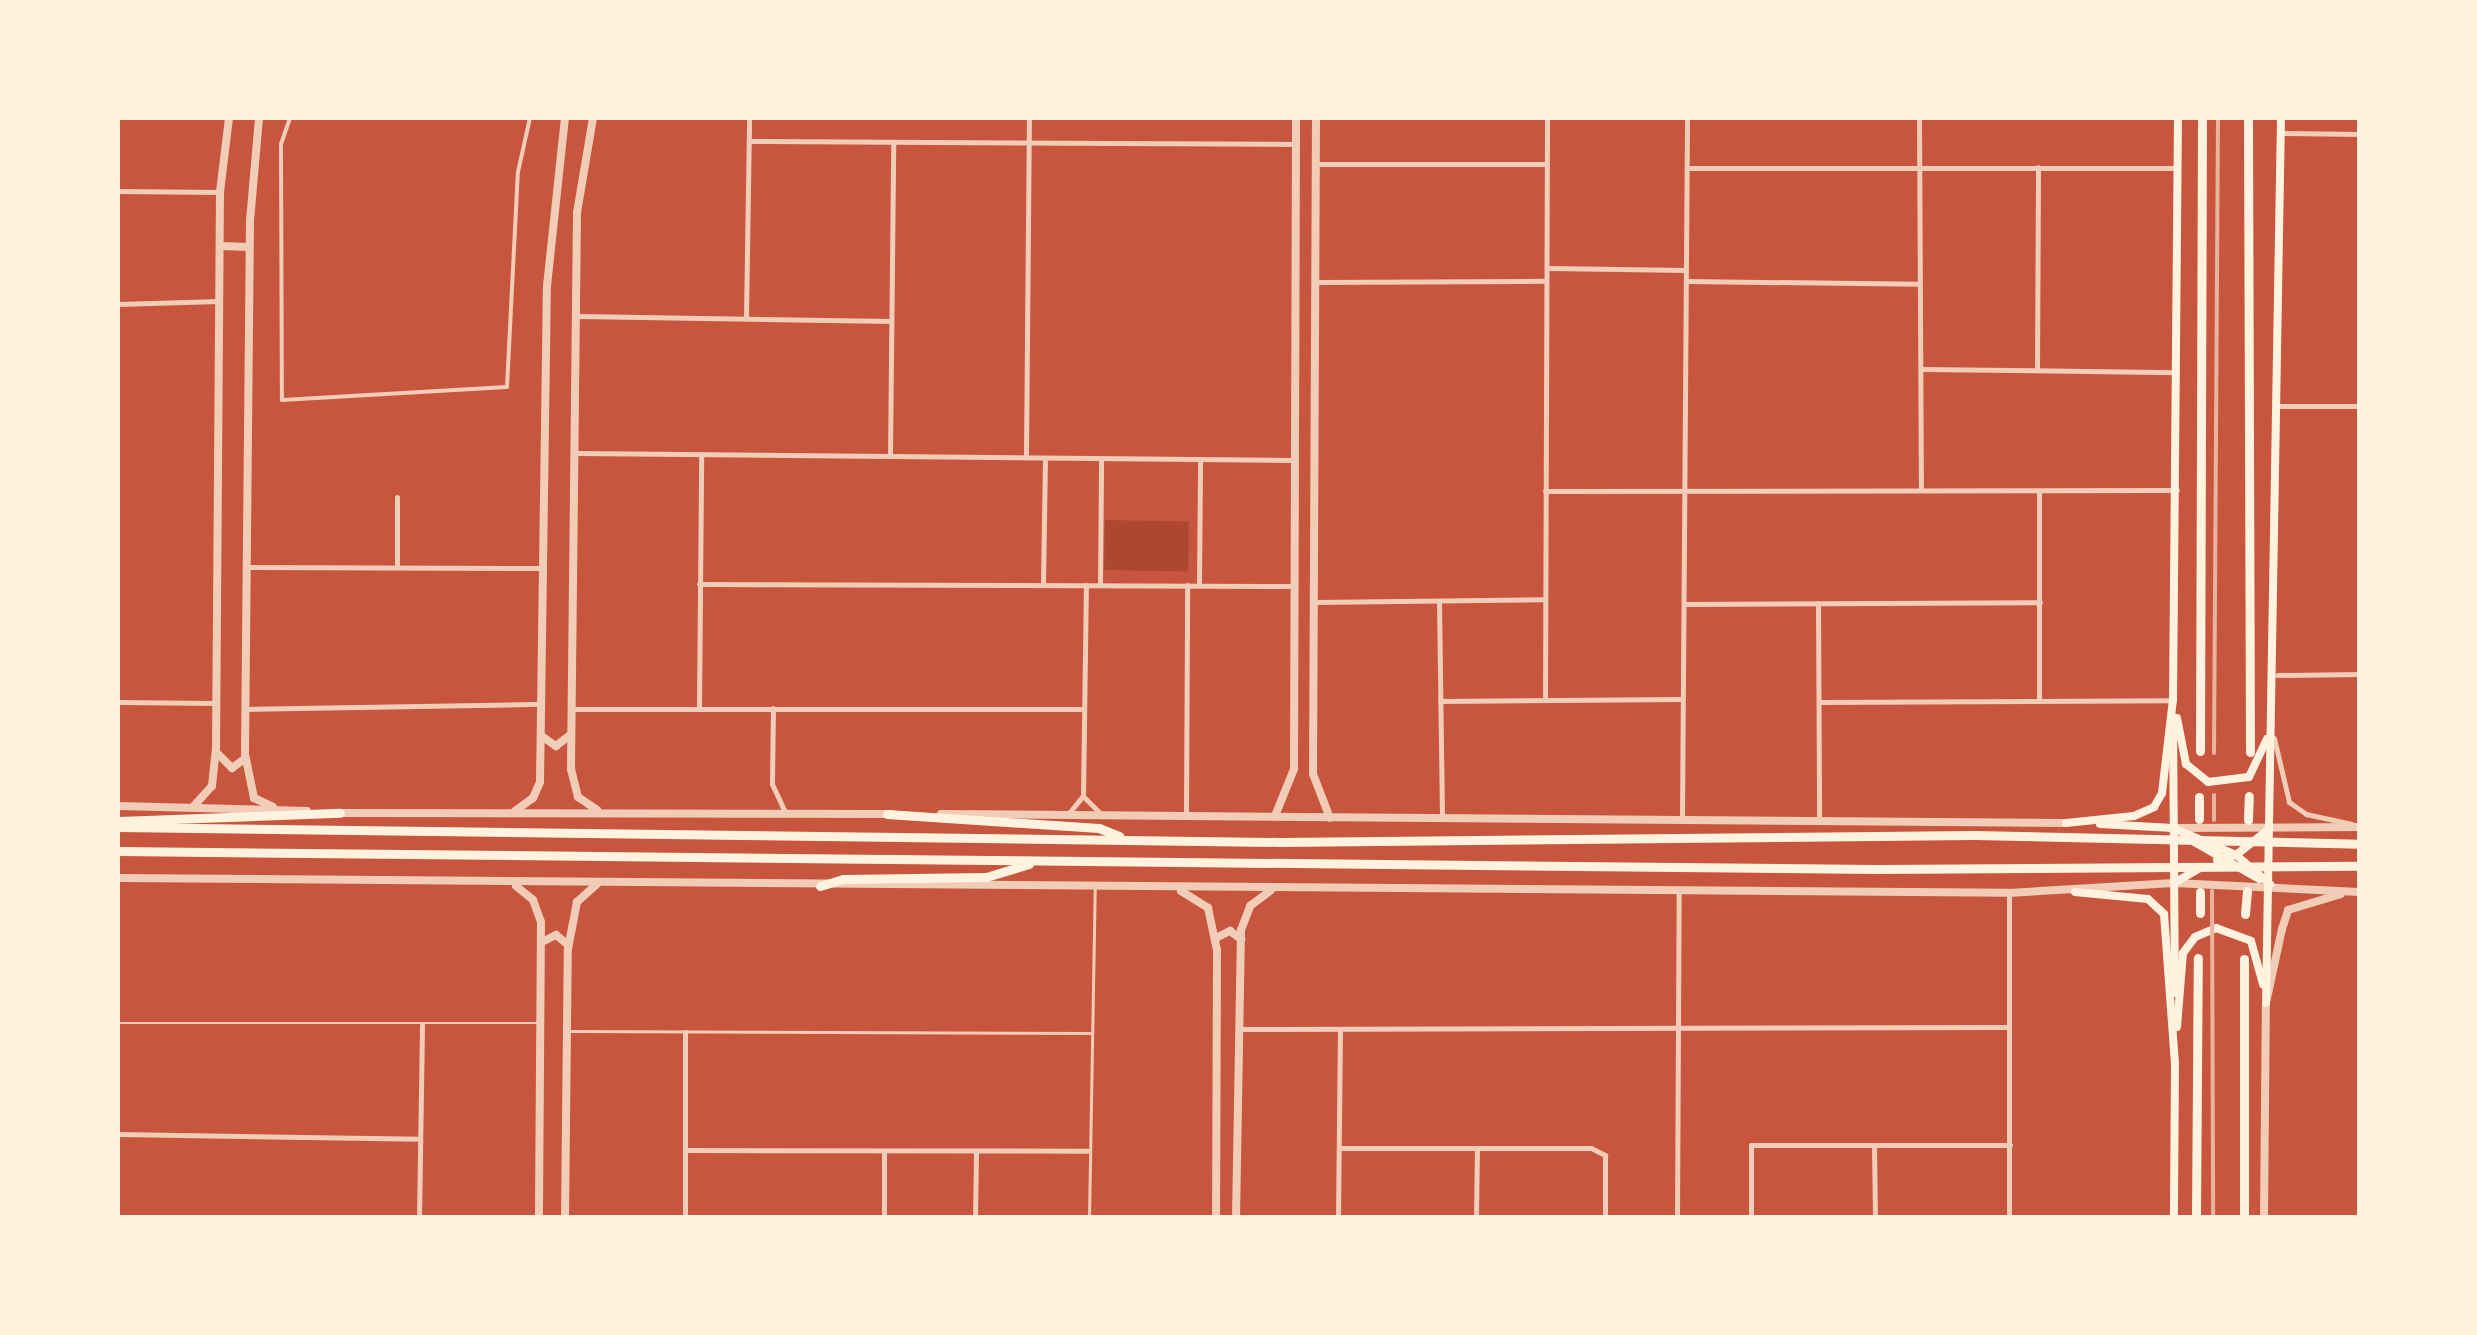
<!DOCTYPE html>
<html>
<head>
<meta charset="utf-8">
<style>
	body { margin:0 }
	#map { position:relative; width:2477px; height:1335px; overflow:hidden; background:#c8553d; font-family:Arial,sans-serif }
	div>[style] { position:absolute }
	.green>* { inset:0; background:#ae4732; transform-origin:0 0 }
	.service>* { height:2.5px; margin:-1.25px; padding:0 1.25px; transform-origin:1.25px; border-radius:1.25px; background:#f1ccb7 }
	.pedestrian>* { height:4px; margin:-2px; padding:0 2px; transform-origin:2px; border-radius:2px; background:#f1ccb7 }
	.minor>* { height:5px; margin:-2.5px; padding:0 2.5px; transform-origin:2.5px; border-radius:2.5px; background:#f1ccb7 }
	.tertiary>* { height:8px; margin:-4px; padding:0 4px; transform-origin:4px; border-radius:4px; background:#f1ccb7 }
	.secondary>* { height:8px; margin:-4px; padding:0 4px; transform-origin:4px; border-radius:4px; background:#fff3e0 }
	.primary>* { height:9px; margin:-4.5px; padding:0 4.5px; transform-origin:4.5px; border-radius:4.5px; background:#fff3e0 }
	.trunk>* { height:9px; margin:-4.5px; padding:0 4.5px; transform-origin:4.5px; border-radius:4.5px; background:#fff3e0 }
	.rail>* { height:4px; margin:-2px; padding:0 2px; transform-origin:2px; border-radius:2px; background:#e9b49f }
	span { translate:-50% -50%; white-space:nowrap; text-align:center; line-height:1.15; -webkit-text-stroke:10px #fff3e0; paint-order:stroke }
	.frame { position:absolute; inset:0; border:120px solid #fff3e0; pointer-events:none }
</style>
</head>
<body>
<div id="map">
	<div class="green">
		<i style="left:1105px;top:520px;width:84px;height:50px;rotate:1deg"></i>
	</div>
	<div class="service">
		<i style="left:118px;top:1023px;width:421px"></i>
		<i style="left:568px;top:1031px;width:523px;rotate:0.22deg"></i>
		<i style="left:1089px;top:1218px;width:328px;rotate:-89deg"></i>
	</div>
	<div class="pedestrian">
		<i style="left:290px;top:118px;width:28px;rotate:109deg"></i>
		<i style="left:281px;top:144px;width:256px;rotate:89.8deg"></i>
		<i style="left:282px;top:400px;width:225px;rotate:-3.3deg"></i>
		<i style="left:507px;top:387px;width:215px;rotate:-87.1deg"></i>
		<i style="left:518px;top:172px;width:55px;rotate:-77.5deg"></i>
	</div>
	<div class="minor">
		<i style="left:1919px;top:118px;width:371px;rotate:89.7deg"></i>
		<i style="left:2281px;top:133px;width:79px;rotate:0.7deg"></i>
		<i style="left:749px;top:141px;width:547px;rotate:0.31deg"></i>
		<i style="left:1317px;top:164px;width:230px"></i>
		<i style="left:1687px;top:168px;width:491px"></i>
		<i style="left:118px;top:191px;width:102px;rotate:0.6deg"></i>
		<i style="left:1549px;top:268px;width:137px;rotate:0.8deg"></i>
		<i style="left:1687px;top:281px;width:232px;rotate:0.7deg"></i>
		<i style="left:1316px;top:282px;width:229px;rotate:-0.3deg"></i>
		<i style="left:118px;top:304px;width:101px;rotate:-1.7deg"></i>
		<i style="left:578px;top:316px;width:313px;rotate:0.9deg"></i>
		<i style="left:746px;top:317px;width:199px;rotate:-89.1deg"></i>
		<i style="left:1921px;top:369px;width:256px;rotate:0.7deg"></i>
		<i style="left:2037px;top:369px;width:202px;rotate:-89.7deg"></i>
		<i style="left:2279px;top:406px;width:81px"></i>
		<i style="left:576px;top:453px;width:716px;rotate:0.56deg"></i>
		<i style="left:1026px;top:454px;width:336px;rotate:-89.5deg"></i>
		<i style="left:890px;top:455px;width:311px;rotate:-89.4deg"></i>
		<i style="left:1545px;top:491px;width:632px;rotate:-0.09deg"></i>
		<i style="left:247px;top:567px;width:297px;rotate:0.2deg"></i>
		<i style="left:397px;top:567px;width:70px;rotate:-90deg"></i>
		<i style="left:699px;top:584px;width:595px;rotate:0.19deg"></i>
		<i style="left:1199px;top:584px;width:124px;rotate:-89.5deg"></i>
		<i style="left:1043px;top:585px;width:124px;rotate:-89.1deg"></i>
		<i style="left:1100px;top:585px;width:125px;rotate:-89.5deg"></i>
		<i style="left:1439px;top:601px;width:217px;rotate:89.2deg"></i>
		<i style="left:1315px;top:602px;width:230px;rotate:-0.7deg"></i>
		<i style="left:1818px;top:603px;width:217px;rotate:89.7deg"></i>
		<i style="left:1684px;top:604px;width:356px;rotate:-0.3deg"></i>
		<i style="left:2277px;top:675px;width:83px;rotate:-0.7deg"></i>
		<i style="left:2039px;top:698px;width:207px;rotate:-90deg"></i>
		<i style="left:1545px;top:700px;width:582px;rotate:-89.8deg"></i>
		<i style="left:1440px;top:701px;width:242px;rotate:-0.5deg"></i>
		<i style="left:118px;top:702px;width:97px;rotate:0.6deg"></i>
		<i style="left:1819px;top:702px;width:354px;rotate:-0.3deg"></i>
		<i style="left:699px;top:708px;width:254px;rotate:-89.5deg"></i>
		<i style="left:773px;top:708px;width:76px;rotate:90.8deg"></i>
		<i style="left:772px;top:784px;width:31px;rotate:65deg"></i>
		<i style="left:245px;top:709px;width:297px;rotate:-1deg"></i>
		<i style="left:572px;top:709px;width:512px"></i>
		<i style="left:2274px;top:738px;width:66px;rotate:76.8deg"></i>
		<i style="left:2289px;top:802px;width:21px;rotate:35deg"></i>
		<i style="left:2306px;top:814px;width:47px;rotate:12.3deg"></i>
		<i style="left:1083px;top:796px;width:24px;rotate:45deg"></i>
		<i style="left:1186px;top:812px;width:227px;rotate:-89.7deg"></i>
		<i style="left:1069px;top:813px;width:22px;rotate:-51deg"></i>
		<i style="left:1083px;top:796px;width:211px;rotate:-89.2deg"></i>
		<i style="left:1682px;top:819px;width:701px;rotate:-89.59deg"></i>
		<i style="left:1241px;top:1029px;width:767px;rotate:-0.15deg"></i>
		<i style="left:118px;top:1134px;width:302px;rotate:0.9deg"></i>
		<i style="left:1874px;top:1146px;width:72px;rotate:89.2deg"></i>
		<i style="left:1339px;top:1148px;width:252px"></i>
		<i style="left:1591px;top:1148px;width:16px;rotate:27deg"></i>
		<i style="left:1605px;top:1155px;width:63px;rotate:90deg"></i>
		<i style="left:687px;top:1150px;width:401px;rotate:0.1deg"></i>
		<i style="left:419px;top:1218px;width:193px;rotate:-89.1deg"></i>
		<i style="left:685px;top:1218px;width:186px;rotate:-90deg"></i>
		<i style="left:884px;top:1218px;width:67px;rotate:-90deg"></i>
		<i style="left:975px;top:1218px;width:67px;rotate:-89.1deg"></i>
		<i style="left:1338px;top:1218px;width:187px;rotate:-89.4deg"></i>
		<i style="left:1476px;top:1218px;width:69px;rotate:-89.2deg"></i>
		<i style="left:1677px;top:1218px;width:328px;rotate:-89.7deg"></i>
		<i style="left:1751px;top:1218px;width:73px;rotate:-90deg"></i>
		<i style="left:1751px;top:1145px;width:259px"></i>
		<i style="left:2009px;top:1218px;width:325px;rotate:-90deg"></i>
	</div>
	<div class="tertiary">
		<i style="left:259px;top:118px;width:102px;rotate:95deg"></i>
		<i style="left:250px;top:220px;width:534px;rotate:90.54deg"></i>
		<i style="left:245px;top:754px;width:45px;rotate:78.4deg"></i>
		<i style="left:254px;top:798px;width:21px;rotate:25deg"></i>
		<i style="left:593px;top:118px;width:96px;rotate:99.6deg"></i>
		<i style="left:577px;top:213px;width:556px;rotate:90.62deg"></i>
		<i style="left:571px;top:769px;width:29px;rotate:76deg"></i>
		<i style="left:578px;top:797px;width:23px;rotate:34deg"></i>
		<i style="left:1316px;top:118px;width:656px;rotate:90.26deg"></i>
		<i style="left:1313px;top:774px;width:47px;rotate:68.9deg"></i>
		<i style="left:220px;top:246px;width:29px;rotate:2deg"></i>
		<i style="left:543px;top:737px;width:16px;rotate:35deg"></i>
		<i style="left:556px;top:746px;width:18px;rotate:-38deg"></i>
		<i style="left:218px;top:754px;width:20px;rotate:45deg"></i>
		<i style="left:232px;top:768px;width:14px;rotate:-36deg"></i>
		<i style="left:118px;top:806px;width:189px;rotate:1.5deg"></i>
		<i style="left:193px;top:807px;width:28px;rotate:-48deg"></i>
		<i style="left:212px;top:786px;width:36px;rotate:-84deg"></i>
		<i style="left:216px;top:750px;width:558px;rotate:-89.59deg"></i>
		<i style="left:220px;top:192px;width:75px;rotate:-83.1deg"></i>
		<i style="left:515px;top:811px;width:22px;rotate:-36deg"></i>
		<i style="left:533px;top:798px;width:17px;rotate:-66deg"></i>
		<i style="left:540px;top:782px;width:496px;rotate:-89.2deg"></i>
		<i style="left:547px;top:286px;width:169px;rotate:-83.9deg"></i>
		<i style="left:336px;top:813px;width:556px;rotate:0.1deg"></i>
		<i style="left:941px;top:814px;width:1125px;rotate:0.46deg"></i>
		<i style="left:1275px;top:816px;width:51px;rotate:-68deg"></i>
		<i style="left:1294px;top:769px;width:651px;rotate:-89.82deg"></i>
		<i style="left:2174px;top:828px;width:186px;rotate:-0.3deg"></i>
		<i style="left:118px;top:878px;width:1891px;rotate:0.45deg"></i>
		<i style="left:2009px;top:893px;width:165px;rotate:-3.5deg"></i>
		<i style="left:2174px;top:883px;width:186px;rotate:2.8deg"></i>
		<i style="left:516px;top:886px;width:22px;rotate:39deg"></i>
		<i style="left:533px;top:900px;width:23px;rotate:70deg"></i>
		<i style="left:541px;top:922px;width:296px;rotate:90.4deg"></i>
		<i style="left:1181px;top:891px;width:32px;rotate:32deg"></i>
		<i style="left:1208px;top:908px;width:43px;rotate:77.9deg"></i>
		<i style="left:1217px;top:950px;width:268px;rotate:90.2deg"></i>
		<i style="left:1216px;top:938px;width:16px;rotate:-27deg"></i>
		<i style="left:1230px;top:931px;width:14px;rotate:36deg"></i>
		<i style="left:542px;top:942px;width:16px;rotate:-27deg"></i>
		<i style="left:556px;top:935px;width:14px;rotate:39deg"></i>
		<i style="left:565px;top:1218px;width:269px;rotate:-89.4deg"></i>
		<i style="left:568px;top:949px;width:48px;rotate:-79.2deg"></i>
		<i style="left:577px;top:902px;width:28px;rotate:-42deg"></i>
		<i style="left:1236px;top:1218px;width:288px;rotate:-89deg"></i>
		<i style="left:1241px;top:930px;width:26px;rotate:-69deg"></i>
		<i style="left:1250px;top:906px;width:26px;rotate:-37deg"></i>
		<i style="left:2264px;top:1218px;width:215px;rotate:-89.5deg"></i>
		<i style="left:2266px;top:1003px;width:76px;rotate:-77.8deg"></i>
		<i style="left:2282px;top:929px;width:20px;rotate:-72deg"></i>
		<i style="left:2288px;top:910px;width:55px;rotate:-16.8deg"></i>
	</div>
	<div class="secondary">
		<i style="left:2173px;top:717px;width:276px;rotate:89.6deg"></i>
		<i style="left:2177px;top:718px;width:47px;rotate:78.9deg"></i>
		<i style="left:2186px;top:764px;width:28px;rotate:39deg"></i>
		<i style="left:2208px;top:782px;width:41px;rotate:-7deg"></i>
		<i style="left:2249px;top:777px;width:42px;rotate:-64.7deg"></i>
		<i style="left:2066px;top:823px;width:68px;rotate:-5.9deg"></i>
		<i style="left:2134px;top:816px;width:22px;rotate:-24deg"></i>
		<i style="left:2154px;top:807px;width:16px;rotate:-60deg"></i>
		<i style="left:2162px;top:793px;width:94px;rotate:-83.3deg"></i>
		<i style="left:2173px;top:700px;width:582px;rotate:-89.51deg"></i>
		<i style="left:2100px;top:824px;width:73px;rotate:3.1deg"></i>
		<i style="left:2173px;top:828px;width:69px;rotate:23.2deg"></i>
		<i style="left:2236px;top:855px;width:45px;rotate:40.5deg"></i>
		<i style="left:2189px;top:839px;width:81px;rotate:29.7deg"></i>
		<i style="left:2217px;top:860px;width:20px;rotate:-15deg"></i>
		<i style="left:2236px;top:855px;width:42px;rotate:-38.2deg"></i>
		<i style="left:2174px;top:883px;width:30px;rotate:-30deg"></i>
		<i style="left:2075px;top:892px;width:73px;rotate:5.5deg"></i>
		<i style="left:2148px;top:899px;width:22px;rotate:43deg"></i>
		<i style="left:2164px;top:914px;width:149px;rotate:85.8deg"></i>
		<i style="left:2175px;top:1063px;width:155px;rotate:90.4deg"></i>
		<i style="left:2266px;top:1003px;width:885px;rotate:-89.03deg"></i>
		<i style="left:2177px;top:1027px;width:74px;rotate:-85.4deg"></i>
		<i style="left:2183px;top:953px;width:20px;rotate:-53deg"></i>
		<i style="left:2195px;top:937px;width:23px;rotate:-23deg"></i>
		<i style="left:2216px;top:928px;width:37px;rotate:20deg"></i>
		<i style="left:2251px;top:941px;width:45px;rotate:74.4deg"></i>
	</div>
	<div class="primary">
		<i style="left:887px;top:814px;width:212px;rotate:3.8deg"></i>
		<i style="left:1099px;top:828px;width:22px;rotate:22deg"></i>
		<i style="left:118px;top:821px;width:222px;rotate:-2.1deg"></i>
		<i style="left:118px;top:827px;width:1162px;rotate:0.74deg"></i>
		<i style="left:1280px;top:842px;width:694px;rotate:-0.58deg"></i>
		<i style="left:1974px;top:835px;width:386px;rotate:1.3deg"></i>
		<i style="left:118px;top:851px;width:1759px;rotate:0.59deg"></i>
		<i style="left:1877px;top:869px;width:483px;rotate:-0.4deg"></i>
		<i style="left:820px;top:886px;width:24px;rotate:-17deg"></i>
		<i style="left:843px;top:879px;width:143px;rotate:-0.8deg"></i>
		<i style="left:986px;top:877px;width:45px;rotate:-16.8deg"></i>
	</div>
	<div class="trunk">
		<i style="left:2248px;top:118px;width:634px;rotate:89.82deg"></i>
		<i style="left:2200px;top:751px;width:633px;rotate:-89.82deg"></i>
		<i style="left:2199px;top:797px;width:22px;rotate:90deg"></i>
		<i style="left:2248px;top:820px;width:24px;rotate:-88deg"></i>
		<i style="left:2200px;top:913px;width:21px;rotate:-90deg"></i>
		<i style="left:2245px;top:914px;width:23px;rotate:-85deg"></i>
		<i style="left:2196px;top:1218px;width:260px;rotate:-89.6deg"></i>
		<i style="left:2244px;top:1218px;width:259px;rotate:-90deg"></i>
	</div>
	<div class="rail">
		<i style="left:2214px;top:753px;width:635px;rotate:-89.64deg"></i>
		<i style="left:2214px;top:820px;width:25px;rotate:-90deg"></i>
		<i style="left:2212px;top:891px;width:327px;rotate:89.8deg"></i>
	</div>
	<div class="frame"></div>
</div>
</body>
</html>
